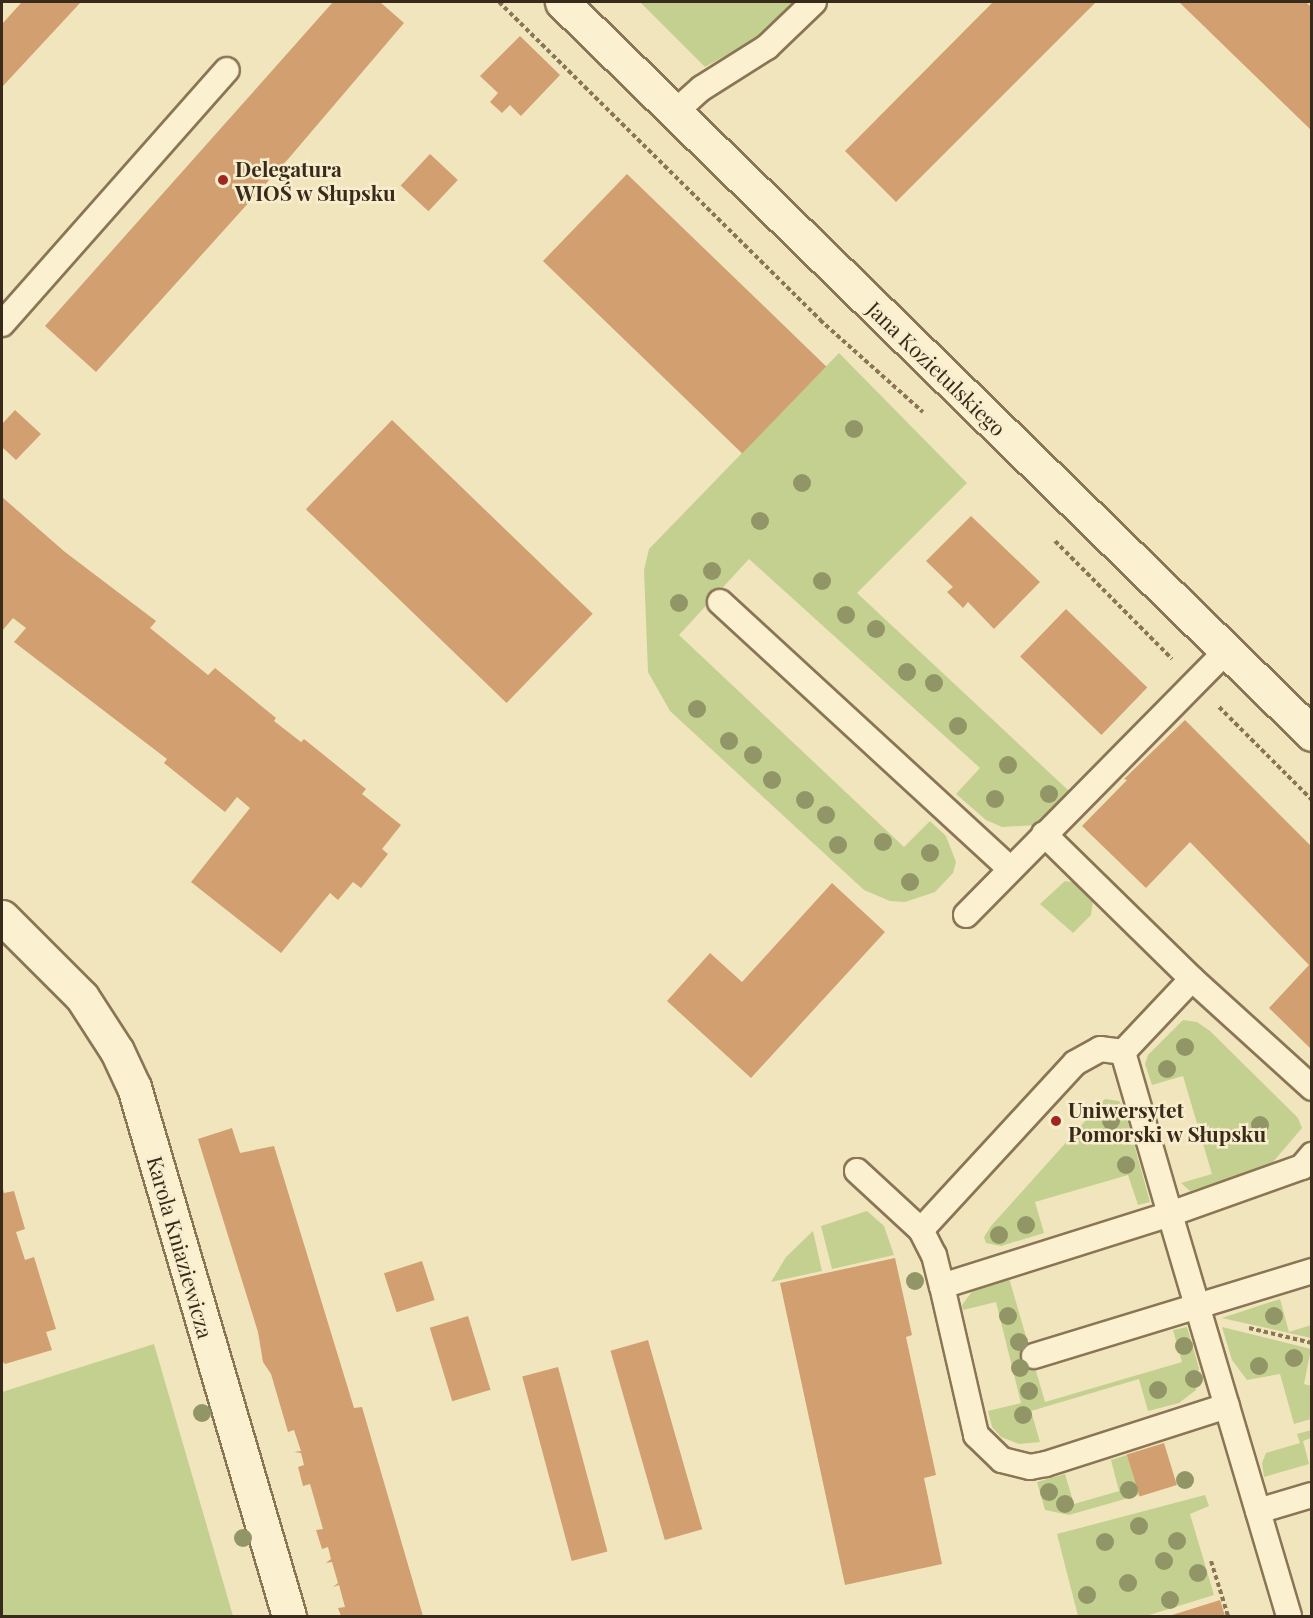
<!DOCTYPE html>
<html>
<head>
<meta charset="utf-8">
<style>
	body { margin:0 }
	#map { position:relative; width:1313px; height:1618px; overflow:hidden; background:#f1e5bd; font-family:"Playfair Display",serif }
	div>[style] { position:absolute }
	.green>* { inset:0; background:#c4d090 }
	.building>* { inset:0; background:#d29f70; transform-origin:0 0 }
	.path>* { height:4px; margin-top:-2px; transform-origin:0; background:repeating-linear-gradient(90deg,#8a7555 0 4.5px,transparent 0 7.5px) }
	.roads { filter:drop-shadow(2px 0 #8a7555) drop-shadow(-2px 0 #8a7555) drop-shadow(0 2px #8a7555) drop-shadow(0 -2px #8a7555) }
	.lane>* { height:24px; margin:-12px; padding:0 12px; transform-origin:12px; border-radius:12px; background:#fbf1d1 }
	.street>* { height:33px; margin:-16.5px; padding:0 16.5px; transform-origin:16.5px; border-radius:16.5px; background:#fbf1d1 }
	.secondary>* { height:33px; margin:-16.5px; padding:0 16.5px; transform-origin:16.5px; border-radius:16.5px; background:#fbf1d1 }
	.trees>* { width:18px; height:18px; margin:-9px; border-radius:50%; background:#929667 }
	.dots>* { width:16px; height:16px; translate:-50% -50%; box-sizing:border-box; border:3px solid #f8eecd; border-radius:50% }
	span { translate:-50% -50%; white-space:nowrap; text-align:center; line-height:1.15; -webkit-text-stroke:5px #f8eecd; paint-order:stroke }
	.poi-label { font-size:21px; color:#382b1b; font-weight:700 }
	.left { translate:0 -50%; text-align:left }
	.street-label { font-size:21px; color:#382b1b }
	.frame { position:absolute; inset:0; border:3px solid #382b1b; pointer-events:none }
</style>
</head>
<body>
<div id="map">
	<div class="green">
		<i style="clip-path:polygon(640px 2px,795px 2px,759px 37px,705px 67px)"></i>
		<i style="clip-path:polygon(839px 353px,967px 483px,857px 593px,1069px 791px,1036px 825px,1002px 827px,986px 820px,956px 794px,980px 768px,749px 559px,679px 635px,904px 847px,930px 821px,946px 836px,956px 862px,953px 873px,935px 892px,905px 902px,890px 901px,864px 890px,670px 711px,648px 672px,644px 570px,649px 549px)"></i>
		<i style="clip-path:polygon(1065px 881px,1080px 883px,1093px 901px,1091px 915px,1073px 933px,1040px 904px)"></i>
		<i style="clip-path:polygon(1183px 1020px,1197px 1022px,1210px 1031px,1298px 1118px,1302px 1128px,1273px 1162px,1260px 1170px,1190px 1191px,1181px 1183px,1212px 1174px,1183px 1076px,1152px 1085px,1145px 1064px,1148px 1055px)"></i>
		<i style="clip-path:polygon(1105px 1099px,1119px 1101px,1125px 1111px,1150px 1202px,1138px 1205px,1128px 1175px,1035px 1202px,1044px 1233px,1001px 1246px,986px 1243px,984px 1237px,991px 1226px)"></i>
		<i style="clip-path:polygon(867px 1211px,884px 1226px,894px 1255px,832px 1269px,821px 1226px)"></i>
		<i style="clip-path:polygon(813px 1231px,822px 1271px,771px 1282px,786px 1257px)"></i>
		<i style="clip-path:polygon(1009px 1278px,1045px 1402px,1182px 1362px,1173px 1330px,1187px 1327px,1199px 1368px,1196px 1390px,1179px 1403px,1148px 1411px,1139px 1379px,1031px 1411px,1040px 1442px,1019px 1444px,1001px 1437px,992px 1427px,988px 1411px,1021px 1403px,996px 1302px,963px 1310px,962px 1305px,974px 1289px)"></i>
		<i style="clip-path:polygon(1280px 1299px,1289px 1332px,1311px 1325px,1311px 1338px,1222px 1318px)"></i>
		<i style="clip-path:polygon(1222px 1327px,1311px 1349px,1304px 1384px,1311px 1386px,1311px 1419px,1294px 1424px,1280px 1374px,1247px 1380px,1232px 1360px)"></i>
		<i style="clip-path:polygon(154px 1344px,233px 1616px,2px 1616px,2px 1392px)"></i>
		<i style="clip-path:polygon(1311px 1430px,1311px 1438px,1303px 1441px,1309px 1464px,1264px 1477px,1262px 1463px,1266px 1453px,1300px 1443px,1297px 1434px)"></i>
		<i style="clip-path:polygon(1127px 1455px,1139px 1495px,1069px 1515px,1045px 1510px,1037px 1482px,1065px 1474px,1074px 1504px,1119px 1491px,1111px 1460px)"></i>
		<i style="clip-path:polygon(1205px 1495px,1209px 1506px,1190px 1514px,1214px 1595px,1146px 1616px,1078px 1616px,1057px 1534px)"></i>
	</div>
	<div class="building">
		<i style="clip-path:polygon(22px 2px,81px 2px,2px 87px,2px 24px)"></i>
		<i style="clip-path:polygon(333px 2px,380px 2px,404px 23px,289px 158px,96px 372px,45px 326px)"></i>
		<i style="clip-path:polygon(993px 2px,1096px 2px,896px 202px,845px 151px)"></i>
		<i style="clip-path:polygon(1179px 2px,1306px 2px,1311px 7px,1311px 130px)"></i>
		<i style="clip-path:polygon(520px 36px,560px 75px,521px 116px,510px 105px,502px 113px,490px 102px,498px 93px,480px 76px)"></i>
		<i style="left:430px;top:154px;width:38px;height:43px;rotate:43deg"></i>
		<i style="left:627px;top:174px;width:277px;height:121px;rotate:44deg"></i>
		<i style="clip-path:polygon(15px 410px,41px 434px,16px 460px,2px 447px,2px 424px)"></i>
		<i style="left:392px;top:420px;width:279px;height:124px;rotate:44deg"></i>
		<i style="clip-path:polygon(2px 497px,65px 552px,156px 621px,150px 628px,208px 675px,215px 668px,276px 718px,274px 721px,301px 742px,304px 739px,366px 789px,362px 794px,401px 825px,382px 849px,388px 854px,361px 888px,353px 882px,338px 900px,330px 893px,281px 953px,191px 882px,250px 808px,237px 797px,225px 812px,164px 763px,167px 759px,14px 642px,26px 628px,13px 618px,2px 631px)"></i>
		<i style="clip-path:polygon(971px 516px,1040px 582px,994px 629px,968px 602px,963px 608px,947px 592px,953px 587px,926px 561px)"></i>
		<i style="left:1066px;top:609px;width:113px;height:66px;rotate:44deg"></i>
		<i style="clip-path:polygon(1185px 720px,1311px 846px,1311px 1049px,1269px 1008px,1309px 965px,1190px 842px,1146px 888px,1082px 826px,1127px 780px,1124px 779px)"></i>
		<i style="clip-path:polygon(832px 883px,885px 932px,751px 1078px,667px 1001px,710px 953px,742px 982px)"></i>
		<i style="clip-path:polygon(232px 1128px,240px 1153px,274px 1146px,354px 1408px,362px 1407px,423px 1616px,341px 1616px,338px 1608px,345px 1607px,339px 1585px,333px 1587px,338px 1583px,332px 1562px,326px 1563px,331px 1559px,328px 1547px,322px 1549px,316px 1530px,323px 1529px,310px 1484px,303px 1486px,298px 1467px,304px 1465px,301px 1453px,294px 1452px,301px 1451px,294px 1430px,288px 1432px,271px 1374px,263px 1362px,258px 1332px,198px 1139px)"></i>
		<i style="clip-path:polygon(2px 1185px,4px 1193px,14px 1191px,25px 1229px,16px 1232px,25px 1260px,34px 1257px,56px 1329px,46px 1332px,52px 1350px,5px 1364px,2px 1361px)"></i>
		<i style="clip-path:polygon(895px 1258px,912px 1335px,906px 1337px,936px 1475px,924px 1478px,942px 1564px,845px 1585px,780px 1283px)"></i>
		<i style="left:422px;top:1261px;width:41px;height:40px;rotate:72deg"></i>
		<i style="left:468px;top:1316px;width:77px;height:40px;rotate:73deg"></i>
		<i style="left:648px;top:1340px;width:197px;height:39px;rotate:74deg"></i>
		<i style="left:558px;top:1367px;width:191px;height:37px;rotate:75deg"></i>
		<i style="left:1164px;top:1443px;width:44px;height:39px;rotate:73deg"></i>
		<i style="clip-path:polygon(1220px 1600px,1225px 1616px,1169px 1616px)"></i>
	</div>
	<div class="path">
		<i style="left:499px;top:2px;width:452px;rotate:44.7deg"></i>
		<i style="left:820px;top:320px;width:138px;rotate:41.8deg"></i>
		<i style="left:1055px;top:541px;width:166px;rotate:45.2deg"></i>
		<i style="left:1219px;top:707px;width:132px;rotate:45deg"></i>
		<i style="left:1249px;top:1328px;width:65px;rotate:13.4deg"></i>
		<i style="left:1211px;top:1561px;width:58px;rotate:72.8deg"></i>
	</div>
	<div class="roads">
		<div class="lane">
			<i style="left:675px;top:112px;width:36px;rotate:-42deg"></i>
			<i style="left:702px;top:88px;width:77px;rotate:-32.2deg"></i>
			<i style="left:767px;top:47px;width:65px;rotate:-43.8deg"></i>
			<i style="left:2px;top:324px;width:339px;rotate:-48.5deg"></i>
			<i style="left:720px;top:602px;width:394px;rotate:42.6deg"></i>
			<i style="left:1044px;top:834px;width:207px;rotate:44.4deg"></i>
			<i style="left:1192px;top:979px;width:162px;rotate:42.2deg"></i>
			<i style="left:966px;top:915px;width:371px;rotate:-45.4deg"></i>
			<i style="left:857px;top:1171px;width:87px;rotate:42.7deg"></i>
			<i style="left:921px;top:1230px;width:28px;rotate:63deg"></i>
			<i style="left:934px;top:1255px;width:32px;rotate:76deg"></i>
			<i style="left:942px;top:1286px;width:239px;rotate:-17.5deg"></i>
			<i style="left:1170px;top:1214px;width:169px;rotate:-106.2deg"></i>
			<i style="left:1123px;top:1052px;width:100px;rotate:-46.6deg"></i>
			<i style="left:921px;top:1230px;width:227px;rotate:-47.3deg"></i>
			<i style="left:1075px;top:1063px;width:29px;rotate:-29deg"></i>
			<i style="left:1100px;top:1049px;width:23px;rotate:7deg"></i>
			<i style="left:942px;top:1286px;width:153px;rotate:77.1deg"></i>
			<i style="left:976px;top:1435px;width:36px;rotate:44deg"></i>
			<i style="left:1002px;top:1460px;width:29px;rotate:14deg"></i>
			<i style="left:1030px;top:1467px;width:16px;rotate:-11deg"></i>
			<i style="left:1046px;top:1464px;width:190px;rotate:-17.8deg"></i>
			<i style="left:1034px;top:1356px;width:291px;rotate:-17deg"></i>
			<i style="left:1258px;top:1511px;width:56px;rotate:-16.5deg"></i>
			<i style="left:1289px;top:1616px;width:419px;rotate:-106.5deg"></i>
			<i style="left:1170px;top:1214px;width:140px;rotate:-19.6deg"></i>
			<i style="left:1302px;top:1167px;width:16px;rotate:-50deg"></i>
		</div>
		<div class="street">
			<i style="left:2px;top:917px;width:113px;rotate:45deg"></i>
			<i style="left:82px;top:997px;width:64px;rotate:57.1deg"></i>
			<i style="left:117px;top:1051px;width:40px;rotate:65deg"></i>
			<i style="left:134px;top:1087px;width:551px;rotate:73.67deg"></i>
		</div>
		<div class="secondary">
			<i style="left:562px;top:2px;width:1048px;rotate:44.3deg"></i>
		</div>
	</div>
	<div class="trees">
		<i style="left:854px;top:429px"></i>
		<i style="left:802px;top:483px"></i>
		<i style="left:760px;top:521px"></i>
		<i style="left:712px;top:571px"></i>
		<i style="left:822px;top:581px"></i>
		<i style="left:679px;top:603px"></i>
		<i style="left:846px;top:615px"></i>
		<i style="left:876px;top:629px"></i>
		<i style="left:907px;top:672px"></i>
		<i style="left:934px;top:683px"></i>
		<i style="left:697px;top:709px"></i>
		<i style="left:958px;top:726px"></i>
		<i style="left:729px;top:741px"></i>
		<i style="left:753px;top:755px"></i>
		<i style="left:1008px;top:765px"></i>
		<i style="left:772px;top:780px"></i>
		<i style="left:1049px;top:794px"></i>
		<i style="left:995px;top:799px"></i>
		<i style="left:805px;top:800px"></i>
		<i style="left:826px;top:815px"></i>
		<i style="left:883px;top:842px"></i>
		<i style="left:838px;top:845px"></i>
		<i style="left:930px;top:853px"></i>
		<i style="left:910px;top:882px"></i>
		<i style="left:1185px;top:1047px"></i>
		<i style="left:1167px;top:1069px"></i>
		<i style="left:1111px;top:1121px"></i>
		<i style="left:1260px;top:1125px"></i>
		<i style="left:1126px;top:1165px"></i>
		<i style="left:1026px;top:1225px"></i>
		<i style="left:999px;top:1235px"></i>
		<i style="left:915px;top:1281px"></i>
		<i style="left:1008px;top:1316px"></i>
		<i style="left:1274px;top:1316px"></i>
		<i style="left:1019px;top:1342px"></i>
		<i style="left:1184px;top:1346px"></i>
		<i style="left:1294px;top:1358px"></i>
		<i style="left:1259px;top:1366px"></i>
		<i style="left:1020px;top:1368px"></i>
		<i style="left:1194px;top:1379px"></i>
		<i style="left:1158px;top:1390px"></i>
		<i style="left:1029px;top:1391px"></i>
		<i style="left:202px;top:1413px"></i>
		<i style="left:1023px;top:1415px"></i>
		<i style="left:1185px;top:1480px"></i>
		<i style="left:1129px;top:1490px"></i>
		<i style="left:1049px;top:1492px"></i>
		<i style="left:1065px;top:1504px"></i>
		<i style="left:1139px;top:1526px"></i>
		<i style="left:243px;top:1538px"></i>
		<i style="left:1177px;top:1541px"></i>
		<i style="left:1105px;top:1542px"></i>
		<i style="left:1164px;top:1561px"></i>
		<i style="left:1198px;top:1573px"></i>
		<i style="left:1128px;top:1583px"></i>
		<i style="left:1087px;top:1595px"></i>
		<i style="left:1170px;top:1600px"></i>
	</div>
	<div class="dots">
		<i style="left:223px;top:180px;background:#9e2820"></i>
		<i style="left:1056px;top:1121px;background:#9e2820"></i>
	</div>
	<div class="poi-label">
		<span class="left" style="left:235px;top:180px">Delegatura<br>WIOŚ w Słupsku</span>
		<span class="left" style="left:1068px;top:1121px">Uniwersytet<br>Pomorski w Słupsku</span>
	</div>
	<div class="street-label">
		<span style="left:937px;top:368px;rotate:44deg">Jana Kozietulskiego</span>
		<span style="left:181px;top:1247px;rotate:74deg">Karola Kniaziewicza</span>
	</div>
	<div class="frame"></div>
</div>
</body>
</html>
